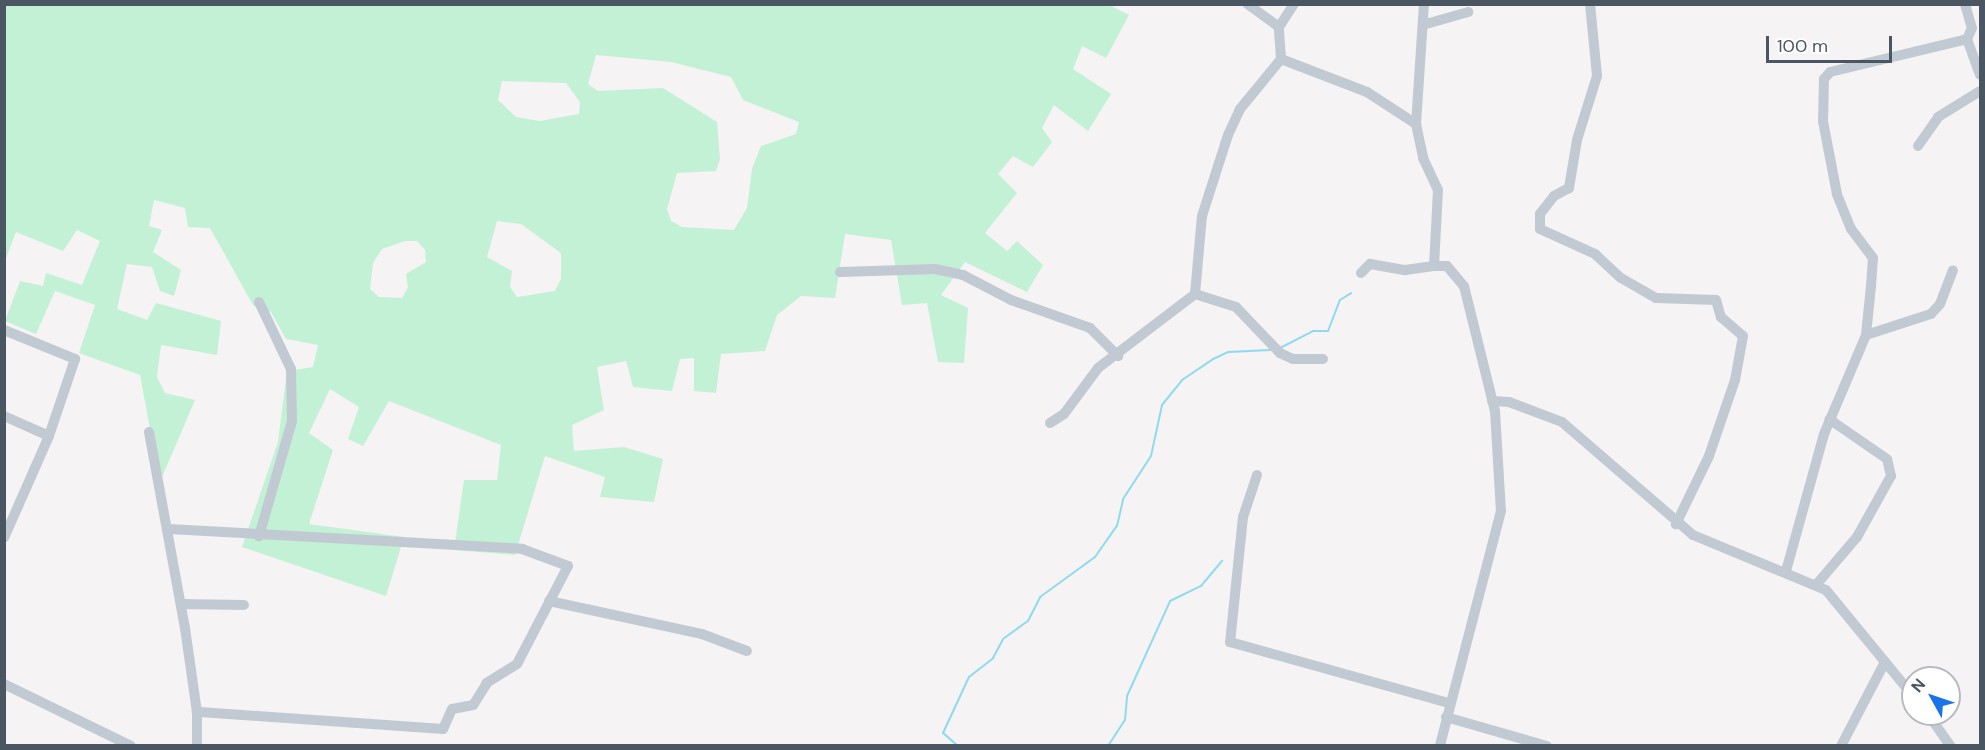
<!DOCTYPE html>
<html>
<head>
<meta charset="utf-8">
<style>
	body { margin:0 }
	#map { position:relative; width:1985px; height:750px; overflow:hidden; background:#f5f3f3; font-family:"DM Sans",sans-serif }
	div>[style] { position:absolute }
	.green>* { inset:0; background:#c3f1d5 }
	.stream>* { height:2px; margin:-1px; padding:0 1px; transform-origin:1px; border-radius:1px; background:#90daee }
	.minor>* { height:10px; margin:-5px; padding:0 5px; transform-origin:5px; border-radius:5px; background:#c1cad2 }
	span { translate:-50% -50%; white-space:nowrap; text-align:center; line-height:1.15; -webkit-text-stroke:6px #fff; paint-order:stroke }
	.frame { position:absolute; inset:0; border:6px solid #4a5661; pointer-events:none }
	.north { position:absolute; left:1901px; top:666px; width:60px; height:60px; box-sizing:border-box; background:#fff; border:2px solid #b7bbc0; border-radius:50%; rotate:310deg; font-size:16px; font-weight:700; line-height:24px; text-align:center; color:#4a5661 }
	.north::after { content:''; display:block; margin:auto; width:21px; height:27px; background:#1a73e8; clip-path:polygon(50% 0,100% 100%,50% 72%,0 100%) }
	.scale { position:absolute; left:1766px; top:36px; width:126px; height:27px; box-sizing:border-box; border:3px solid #4a5661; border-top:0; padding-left:8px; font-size:18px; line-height:21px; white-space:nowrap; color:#4a5661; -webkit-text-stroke:4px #fff; paint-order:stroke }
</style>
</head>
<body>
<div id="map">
	<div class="green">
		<i style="clip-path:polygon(evenodd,1107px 4px,1129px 15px,1106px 58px,1082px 46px,1073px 69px,1111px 94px,1088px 131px,1054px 105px,1042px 128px,1052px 142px,1033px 167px,1013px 156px,998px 174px,1017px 193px,985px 233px,1007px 251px,1017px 241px,1043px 265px,1027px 292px,965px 262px,941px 295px,968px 308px,964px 363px,938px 362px,927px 303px,902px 305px,891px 240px,845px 234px,835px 298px,801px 296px,777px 315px,765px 351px,721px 354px,716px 393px,694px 391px,694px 358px,680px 359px,672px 391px,633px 387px,626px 361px,597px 367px,604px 410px,572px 425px,574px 451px,624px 447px,663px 459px,654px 502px,600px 497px,605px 477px,545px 456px,515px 555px,454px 550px,464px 480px,497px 480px,501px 445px,389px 401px,363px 446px,348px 439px,359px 407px,330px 389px,309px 433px,333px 450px,309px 524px,404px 537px,386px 596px,242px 547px,278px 442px,287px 371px,313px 367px,318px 345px,286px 339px,271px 312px,253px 305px,210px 228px,188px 227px,185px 208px,154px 200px,149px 226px,162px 230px,153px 252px,181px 270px,174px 296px,160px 291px,152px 267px,127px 264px,117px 309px,147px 320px,156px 303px,221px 321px,217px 355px,161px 345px,157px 377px,165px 393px,195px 400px,160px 482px,140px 375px,79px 353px,95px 305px,55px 291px,36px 334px,5px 321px,20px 281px,43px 286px,46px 273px,82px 285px,100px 241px,77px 230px,63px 251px,16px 232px,5px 261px,5px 5px,1107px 4px,596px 55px,671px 62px,731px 77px,743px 100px,799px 122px,796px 134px,761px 146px,752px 169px,747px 208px,734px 230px,682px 227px,671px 221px,667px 209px,677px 173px,716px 171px,720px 159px,717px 122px,663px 88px,598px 91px,588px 84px,596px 55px,1107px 4px,502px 81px,566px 83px,580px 102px,579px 114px,540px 121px,516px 117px,498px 100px,502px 81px,1107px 4px,497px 221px,521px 224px,561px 253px,561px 279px,555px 291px,517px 297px,510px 287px,512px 271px,487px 257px,497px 221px,1107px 4px,405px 241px,417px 241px,425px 250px,426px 262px,406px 274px,408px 287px,402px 298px,379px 297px,370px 289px,373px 263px,382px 249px,405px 241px)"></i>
	</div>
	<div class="stream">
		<i style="left:1280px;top:348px;width:37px;rotate:-27deg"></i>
		<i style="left:1313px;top:331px;width:15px"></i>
		<i style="left:1328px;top:331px;width:33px;rotate:-69deg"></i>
		<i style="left:1340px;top:300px;width:13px;rotate:-32deg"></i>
		<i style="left:958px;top:746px;width:20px;rotate:-139deg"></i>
		<i style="left:943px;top:733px;width:62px;rotate:-65.1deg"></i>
		<i style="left:969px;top:677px;width:31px;rotate:-38deg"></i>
		<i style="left:993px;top:658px;width:21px;rotate:-62deg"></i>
		<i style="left:1003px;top:639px;width:31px;rotate:-36deg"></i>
		<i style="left:1028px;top:621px;width:27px;rotate:-63deg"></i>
		<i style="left:1040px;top:597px;width:68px;rotate:-36deg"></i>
		<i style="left:1095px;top:557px;width:38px;rotate:-55deg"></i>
		<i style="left:1117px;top:526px;width:28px;rotate:-77deg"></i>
		<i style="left:1123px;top:499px;width:51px;rotate:-56.9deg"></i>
		<i style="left:1151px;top:456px;width:52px;rotate:-77.8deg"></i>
		<i style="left:1162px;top:405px;width:32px;rotate:-51deg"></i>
		<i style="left:1182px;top:380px;width:37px;rotate:-34deg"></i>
		<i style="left:1213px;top:359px;width:17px;rotate:-25deg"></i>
		<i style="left:1228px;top:352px;width:42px;rotate:-2.7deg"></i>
		<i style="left:1108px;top:746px;width:31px;rotate:-57deg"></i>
		<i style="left:1125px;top:720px;width:24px;rotate:-85deg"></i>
		<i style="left:1127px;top:696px;width:104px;rotate:-65.6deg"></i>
		<i style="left:1170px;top:601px;width:34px;rotate:-26deg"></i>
		<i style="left:1201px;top:586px;width:33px;rotate:-50deg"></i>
	</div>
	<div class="minor">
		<i style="left:1590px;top:4px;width:72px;rotate:84.4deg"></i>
		<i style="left:1597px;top:76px;width:67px;rotate:107.4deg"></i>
		<i style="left:1577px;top:140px;width:49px;rotate:99.5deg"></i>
		<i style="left:1569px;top:188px;width:17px;rotate:152deg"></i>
		<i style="left:1554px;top:196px;width:23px;rotate:128deg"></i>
		<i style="left:1540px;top:214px;width:15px;rotate:90deg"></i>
		<i style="left:1540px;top:229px;width:60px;rotate:24.4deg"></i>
		<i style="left:1595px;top:254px;width:35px;rotate:43deg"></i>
		<i style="left:1621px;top:278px;width:40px;rotate:29.7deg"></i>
		<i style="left:1656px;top:298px;width:60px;rotate:1.9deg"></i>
		<i style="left:1716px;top:300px;width:18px;rotate:74deg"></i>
		<i style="left:1721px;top:317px;width:29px;rotate:41deg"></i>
		<i style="left:1743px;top:336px;width:45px;rotate:100.3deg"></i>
		<i style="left:1735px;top:380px;width:80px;rotate:108.9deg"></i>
		<i style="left:1709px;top:456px;width:76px;rotate:115.9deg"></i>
		<i style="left:1965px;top:4px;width:25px;rotate:74deg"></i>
		<i style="left:1972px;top:28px;width:12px;rotate:114deg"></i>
		<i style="left:1967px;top:39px;width:38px;rotate:70deg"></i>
		<i style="left:1426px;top:24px;width:44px;rotate:-15.9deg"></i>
		<i style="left:1279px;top:27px;width:27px;rotate:-57deg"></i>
		<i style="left:1281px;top:59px;width:92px;rotate:21deg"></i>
		<i style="left:1367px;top:92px;width:59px;rotate:33.1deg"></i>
		<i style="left:1416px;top:124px;width:35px;rotate:78deg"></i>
		<i style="left:1423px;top:158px;width:35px;rotate:65deg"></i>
		<i style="left:1438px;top:190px;width:76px;rotate:93deg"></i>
		<i style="left:1434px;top:266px;width:13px"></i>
		<i style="left:1447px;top:266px;width:26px;rotate:50deg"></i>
		<i style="left:1464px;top:286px;width:129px;rotate:76.1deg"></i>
		<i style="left:1495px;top:411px;width:100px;rotate:86.6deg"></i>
		<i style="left:1501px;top:511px;width:243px;rotate:104.6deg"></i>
		<i style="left:1416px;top:124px;width:120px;rotate:-86.2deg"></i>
		<i style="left:1918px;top:146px;width:35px;rotate:-55deg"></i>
		<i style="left:1938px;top:117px;width:49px;rotate:-31.8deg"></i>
		<i style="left:840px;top:272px;width:95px;rotate:-1.8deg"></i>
		<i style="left:935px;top:269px;width:29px;rotate:12deg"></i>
		<i style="left:963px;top:275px;width:54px;rotate:27.5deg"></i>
		<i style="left:1011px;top:300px;width:84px;rotate:19.5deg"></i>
		<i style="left:1090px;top:328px;width:40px;rotate:45deg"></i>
		<i style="left:1361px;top:273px;width:13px;rotate:-45deg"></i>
		<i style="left:1370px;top:264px;width:36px;rotate:10deg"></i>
		<i style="left:1405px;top:270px;width:29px;rotate:-8deg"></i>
		<i style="left:1195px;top:294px;width:43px;rotate:17.6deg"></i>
		<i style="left:1236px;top:307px;width:64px;rotate:46.3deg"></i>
		<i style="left:1280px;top:353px;width:14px;rotate:25deg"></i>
		<i style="left:1293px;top:359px;width:30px"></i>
		<i style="left:259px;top:302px;width:74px;rotate:64.5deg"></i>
		<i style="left:291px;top:369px;width:52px;rotate:88.9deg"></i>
		<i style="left:292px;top:421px;width:120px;rotate:106deg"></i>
		<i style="left:4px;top:330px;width:77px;rotate:22.2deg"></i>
		<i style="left:75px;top:359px;width:81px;rotate:108.7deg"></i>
		<i style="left:1866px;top:335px;width:68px;rotate:-17.9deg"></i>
		<i style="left:1931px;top:314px;width:13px;rotate:-48deg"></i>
		<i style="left:1940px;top:304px;width:36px;rotate:-69deg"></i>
		<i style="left:1492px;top:401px;width:17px;rotate:3deg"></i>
		<i style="left:1509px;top:402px;width:57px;rotate:20.7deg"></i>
		<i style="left:1562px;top:422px;width:173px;rotate:40.8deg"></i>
		<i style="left:1693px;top:535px;width:144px;rotate:22.5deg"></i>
		<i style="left:1826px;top:590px;width:137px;rotate:50.6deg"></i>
		<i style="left:4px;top:416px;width:49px;rotate:24deg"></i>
		<i style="left:49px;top:436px;width:111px;rotate:113.8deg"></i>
		<i style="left:1050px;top:423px;width:17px;rotate:-33deg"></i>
		<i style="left:1064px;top:414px;width:57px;rotate:-53.5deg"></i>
		<i style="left:1098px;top:368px;width:122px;rotate:-37.3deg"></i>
		<i style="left:1195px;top:294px;width:78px;rotate:-84.9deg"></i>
		<i style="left:1202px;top:216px;width:85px;rotate:-72.2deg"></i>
		<i style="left:1228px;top:135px;width:29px;rotate:-65deg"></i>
		<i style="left:1240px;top:109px;width:65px;rotate:-50.6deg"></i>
		<i style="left:1281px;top:59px;width:32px;rotate:-94deg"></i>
		<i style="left:1279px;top:27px;width:39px;rotate:-144deg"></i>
		<i style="left:149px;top:432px;width:199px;rotate:79.6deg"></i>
		<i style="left:185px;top:628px;width:85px;rotate:81.9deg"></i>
		<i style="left:197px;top:712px;width:34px;rotate:90deg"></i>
		<i style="left:1257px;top:475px;width:44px;rotate:108.4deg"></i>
		<i style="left:1243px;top:517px;width:126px;rotate:95.9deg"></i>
		<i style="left:1230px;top:642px;width:227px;rotate:15.6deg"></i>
		<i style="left:169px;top:529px;width:354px;rotate:3.2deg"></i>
		<i style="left:522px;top:549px;width:49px;rotate:20.3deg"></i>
		<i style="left:568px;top:566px;width:110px;rotate:117.5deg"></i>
		<i style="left:517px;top:664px;width:36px;rotate:148deg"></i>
		<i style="left:487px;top:683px;width:26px;rotate:122deg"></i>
		<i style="left:473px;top:705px;width:21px;rotate:169deg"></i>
		<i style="left:452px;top:709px;width:22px;rotate:114deg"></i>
		<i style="left:443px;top:729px;width:247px;rotate:-176deg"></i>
		<i style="left:1786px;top:571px;width:142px;rotate:-74.5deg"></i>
		<i style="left:1824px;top:434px;width:108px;rotate:-67deg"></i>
		<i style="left:1866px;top:335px;width:49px;rotate:-84.2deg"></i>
		<i style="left:1871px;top:286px;width:28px;rotate:-86deg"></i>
		<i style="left:1873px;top:258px;width:36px;rotate:-127deg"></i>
		<i style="left:1851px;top:229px;width:38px;rotate:-112deg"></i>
		<i style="left:1837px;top:194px;width:74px;rotate:-100.9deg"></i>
		<i style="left:1823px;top:121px;width:42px;rotate:-88.6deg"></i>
		<i style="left:1824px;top:79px;width:9px;rotate:-49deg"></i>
		<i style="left:1830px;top:72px;width:141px;rotate:-13.5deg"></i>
		<i style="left:1816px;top:585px;width:63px;rotate:-49.5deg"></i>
		<i style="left:1857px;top:537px;width:70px;rotate:-60.9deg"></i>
		<i style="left:1891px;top:476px;width:17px;rotate:-103deg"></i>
		<i style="left:1887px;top:459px;width:70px;rotate:-145.4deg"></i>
		<i style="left:549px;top:601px;width:157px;rotate:12.2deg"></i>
		<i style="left:702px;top:634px;width:48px;rotate:20.7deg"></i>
		<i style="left:181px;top:604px;width:63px;rotate:0.9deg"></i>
		<i style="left:4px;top:684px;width:141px;rotate:26deg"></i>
		<i style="left:1928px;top:714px;width:39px;rotate:55deg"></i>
		<i style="left:1446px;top:717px;width:105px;rotate:16deg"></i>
		<i style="left:1841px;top:746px;width:95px;rotate:-62.4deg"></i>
	</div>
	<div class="frame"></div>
	<div class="north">N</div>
	<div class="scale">100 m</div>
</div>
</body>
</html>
